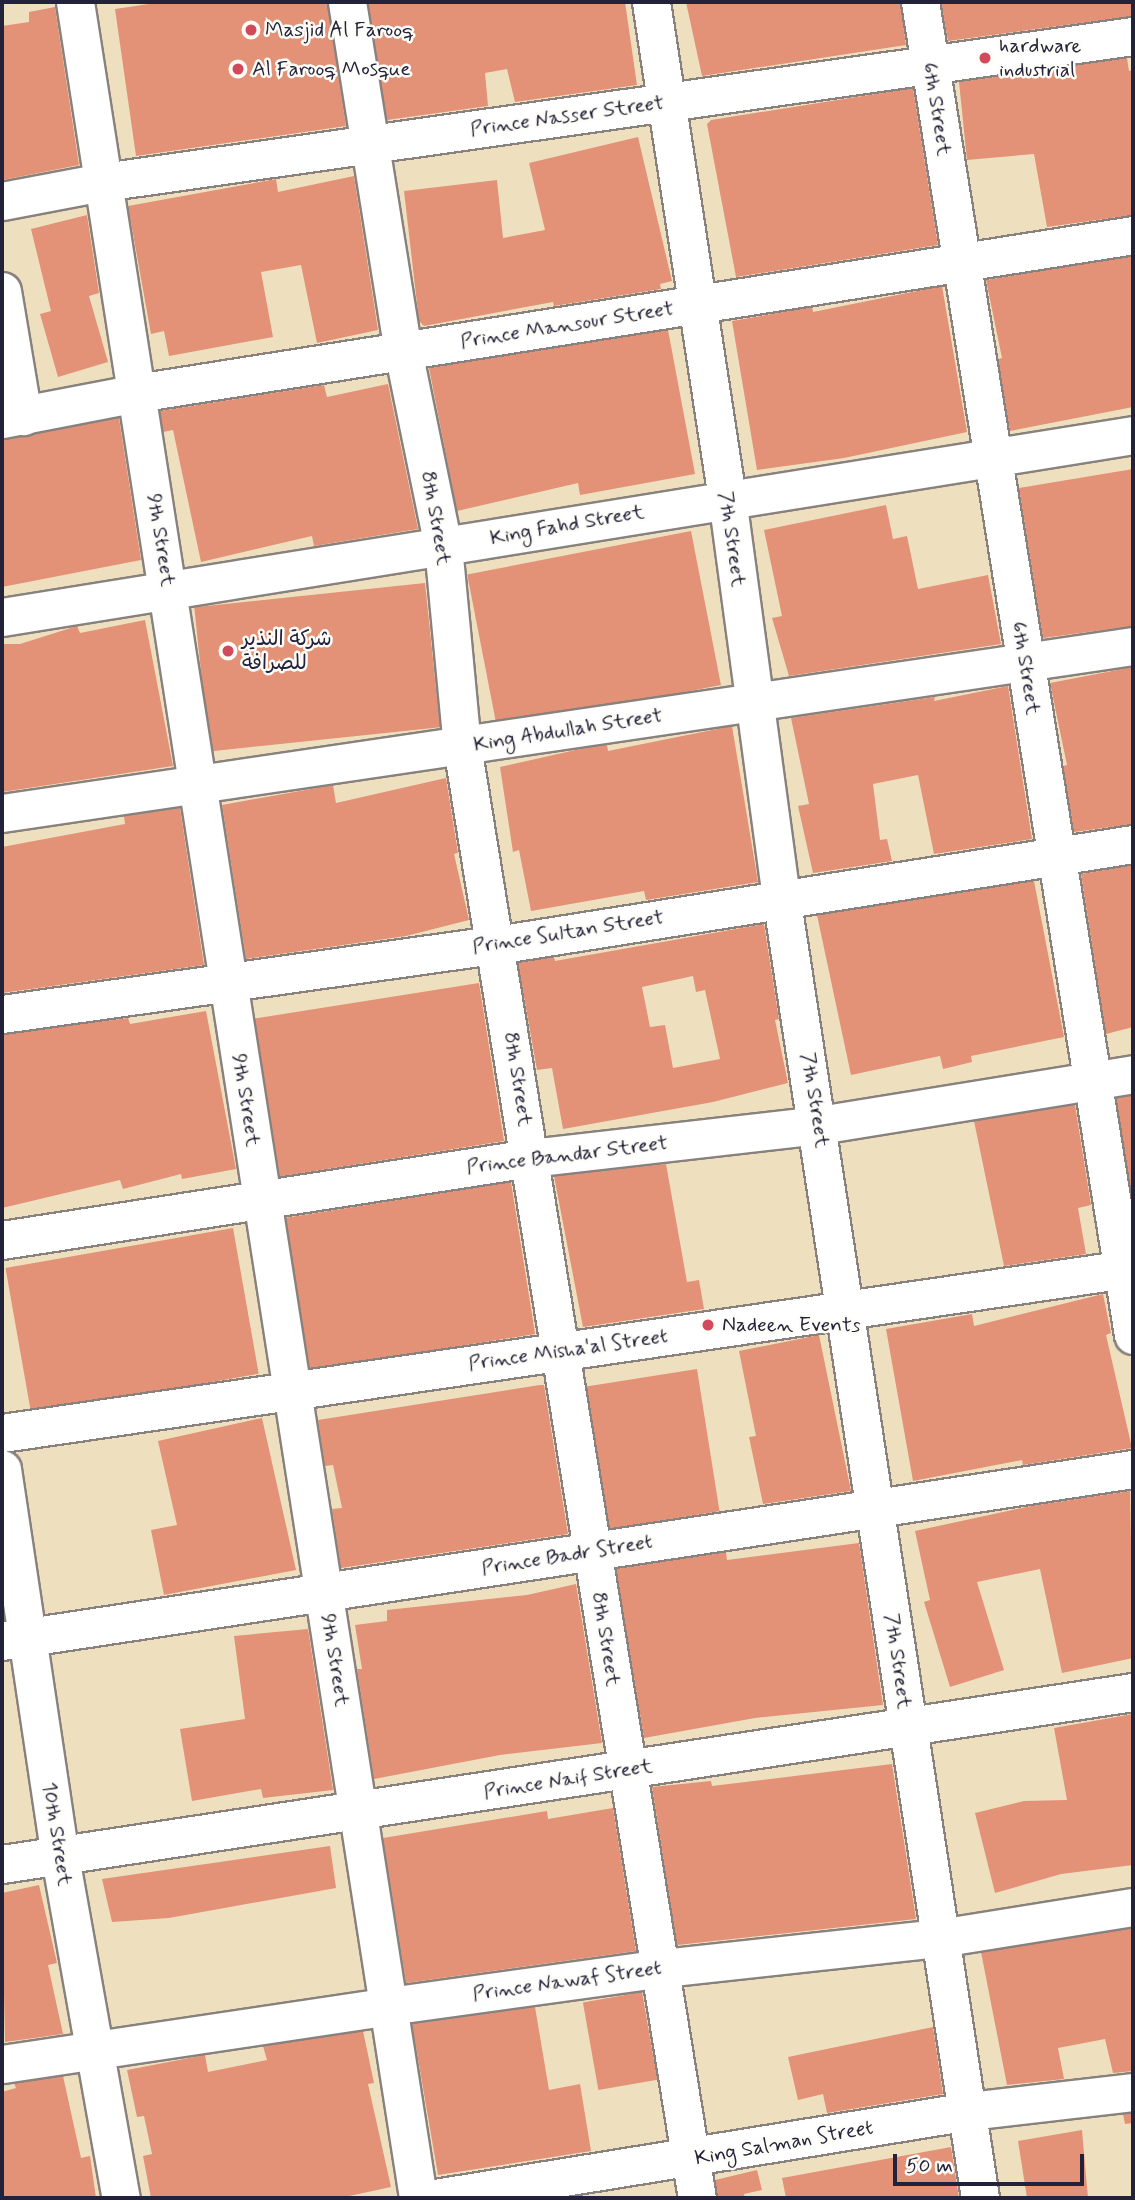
<!DOCTYPE html>
<html>
<head>
<meta charset="utf-8">
<style>
	body { margin:0 }
	#map { position:relative; width:1135px; height:2200px; overflow:hidden; background:#eee0bf; font-family:Mynerve,"Playpen Sans Arabic",sans-serif }
	div>[style] { position:absolute }
	.building>* { inset:0; background:#e39177; transform-origin:0 0 }
	.roads { filter:drop-shadow(2px 0 #88817d) drop-shadow(-2px 0 #88817d) drop-shadow(0 2px #88817d) drop-shadow(0 -2px #88817d) }
	.minor>* { height:37px; margin:-18.5px; padding:0 18.5px; transform-origin:18.5px; border-radius:18.5px; background:#fff }
	.dots>* { width:19px; height:19px; translate:-50% -50%; box-sizing:border-box; border:4px solid #fdfcf7; border-radius:50% }
	span { translate:-50% -50%; white-space:nowrap; text-align:center; line-height:1.15; -webkit-text-stroke:5px #fdfcf7; paint-order:stroke }
	.poi-label { font-size:21px; color:#22223b }
	.left { translate:0 -50%; text-align:left }
	.street-label { font-size:21px; color:#22223b }
	.frame { position:absolute; inset:0; border:4px solid #22223b; pointer-events:none }
	.scale { position:absolute; left:893px; top:2154px; width:191px; height:32px; box-sizing:border-box; border:4px solid #22223b; border-top:0; padding-left:9px; font-size:21px; line-height:24px; white-space:nowrap; color:#22223b; -webkit-text-stroke:5px #fdfcf7; paint-order:stroke }
</style>
</head>
<body>
<div id="map">
	<div class="building">
		<i style="clip-path:polygon(162px 2px,327px 2px,346px 126px,136px 156px,115px 9px)"></i>
		<i style="clip-path:polygon(368px 2px,625px 2px,637px 85px,515px 102px,507px 69px,485px 73px,488px 106px,387px 120px)"></i>
		<i style="clip-path:polygon(686px 2px,900px 2px,906px 45px,702px 76px)"></i>
		<i style="clip-path:polygon(941px 2px,1133px 2px,1133px 16px,948px 41px)"></i>
		<i style="clip-path:polygon(55px 7px,79px 165px,3px 180px,2px 26px,29px 22px,29px 12px)"></i>
		<i style="clip-path:polygon(1127px 58px,1129px 71px,1133px 70px,1133px 215px,1047px 227px,1034px 154px,967px 160px,959px 82px)"></i>
		<i style="clip-path:polygon(913px 88px,938px 245px,736px 277px,707px 124px,711px 120px)"></i>
		<i style="clip-path:polygon(638px 137px,672px 281px,660px 284px,661px 289px,554px 306px,553px 302px,424px 326px,419px 321px,404px 191px,497px 180px,503px 238px,545px 230px,529px 163px)"></i>
		<i style="clip-path:polygon(354px 176px,378px 330px,317px 343px,301px 265px,261px 272px,273px 337px,169px 356px,164px 331px,151px 334px,128px 206px,276px 179px,278px 192px)"></i>
		<i style="clip-path:polygon(87px 215px,99px 293px,89px 296px,108px 362px,58px 377px,40px 314px,51px 311px,31px 229px)"></i>
		<i style="clip-path:polygon(1133px 256px,1133px 407px,1010px 431px,998px 359px,1002px 358px,986px 280px)"></i>
		<i style="clip-path:polygon(942px 286px,967px 432px,844px 458px,757px 470px,732px 321px,812px 307px,813px 312px)"></i>
		<i style="clip-path:polygon(668px 330px,695px 474px,580px 495px,578px 483px,457px 511px,429px 368px)"></i>
		<i style="clip-path:polygon(388px 384px,418px 529px,314px 546px,312px 536px,201px 562px,173px 430px,163px 432px,160px 411px,324px 385px,327px 397px)"></i>
		<i style="clip-path:polygon(119px 418px,141px 560px,2px 587px,2px 439px)"></i>
		<i style="clip-path:polygon(1133px 469px,1133px 626px,1043px 638px,1019px 488px)"></i>
		<i style="clip-path:polygon(886px 505px,893px 539px,907px 536px,918px 589px,988px 575px,1001px 644px,789px 676px,772px 618px,782px 616px,764px 530px)"></i>
		<i style="left:691px;top:531px;width:157px;height:228px;rotate:79deg"></i>
		<i style="left:425px;top:583px;width:145px;height:232px;rotate:84deg"></i>
		<i style="clip-path:polygon(145px 620px,173px 766px,2px 792px,2px 644px,20px 644px,77px 626px,80px 633px)"></i>
		<i style="clip-path:polygon(1133px 667px,1133px 824px,1074px 832px,1063px 766px,1067px 765px,1050px 683px)"></i>
		<i style="clip-path:polygon(1008px 686px,1032px 839px,934px 854px,918px 775px,873px 784px,880px 840px,887px 839px,892px 861px,813px 873px,798px 806px,809px 804px,791px 718px,935px 697px,934px 701px)"></i>
		<i style="clip-path:polygon(732px 726px,758px 882px,646px 900px,644px 891px,531px 911px,519px 850px,513px 852px,500px 767px,580px 749px,607px 745px,608px 751px)"></i>
		<i style="clip-path:polygon(446px 778px,458px 853px,454px 854px,469px 920px,406px 936px,246px 959px,222px 805px,333px 785px,336px 803px)"></i>
		<i style="clip-path:polygon(180px 808px,204px 965px,2px 993px,2px 847px,125px 824px,124px 816px)"></i>
		<i style="clip-path:polygon(1133px 865px,1133px 1027px,1106px 1034px,1081px 874px)"></i>
		<i style="clip-path:polygon(1034px 881px,1064px 1037px,971px 1056px,972px 1062px,943px 1069px,940px 1056px,851px 1075px,817px 915px)"></i>
		<i style="clip-path:polygon(evenodd,764px 924px,779px 1019px,775px 1020px,788px 1083px,713px 1102px,563px 1129px,552px 1068px,537px 1070px,518px 963px,554px 957px,555px 961px,764px 924px,693px 976px,696px 992px,705px 990px,720px 1059px,673px 1068px,665px 1025px,650px 1027px,642px 987px,693px 976px)"></i>
		<i style="left:479px;top:983px;width:160px;height:227px;rotate:81deg"></i>
		<i style="clip-path:polygon(206px 1011px,236px 1169px,182px 1179px,181px 1174px,123px 1189px,120px 1180px,2px 1208px,2px 1034px,128px 1018px,130px 1024px)"></i>
		<i style="clip-path:polygon(1133px 1095px,1133px 1197px,1132px 1197px,1116px 1098px)"></i>
		<i style="clip-path:polygon(1075px 1105px,1091px 1205px,1078px 1208px,1086px 1254px,1004px 1266px,974px 1121px)"></i>
		<i style="clip-path:polygon(666px 1164px,687px 1282px,699px 1280px,704px 1309px,583px 1327px,554px 1176px)"></i>
		<i style="left:511px;top:1182px;width:154px;height:228px;rotate:81deg"></i>
		<i style="left:233px;top:1228px;width:148px;height:231px;rotate:80deg"></i>
		<i style="clip-path:polygon(1103px 1294px,1111px 1333px,1106px 1335px,1132px 1448px,1023px 1465px,1022px 1460px,913px 1481px,886px 1329px,972px 1314px,974px 1326px)"></i>
		<i style="clip-path:polygon(819px 1335px,851px 1491px,763px 1504px,749px 1437px,756px 1436px,739px 1351px)"></i>
		<i style="left:697px;top:1369px;width:144px;height:112px;rotate:81deg"></i>
		<i style="clip-path:polygon(540px 1385px,544px 1385px,568px 1534px,341px 1568px,332px 1509px,342px 1508px,333px 1465px,325px 1466px,318px 1420px)"></i>
		<i style="clip-path:polygon(262px 1418px,296px 1570px,164px 1595px,151px 1530px,177px 1525px,158px 1441px)"></i>
		<i style="clip-path:polygon(1130px 1491px,1133px 1658px,1062px 1673px,1040px 1569px,977px 1582px,1004px 1670px,950px 1687px,924px 1602px,930px 1600px,915px 1531px,1031px 1506px)"></i>
		<i style="clip-path:polygon(859px 1543px,883px 1705px,755px 1718px,644px 1738px,616px 1569px,726px 1552px,727px 1560px)"></i>
		<i style="clip-path:polygon(576px 1584px,602px 1743px,500px 1755px,374px 1779px,357px 1669px,362px 1669px,355px 1625px,387px 1621px,387px 1610px,527px 1595px)"></i>
		<i style="clip-path:polygon(308px 1629px,333px 1790px,263px 1798px,261px 1789px,192px 1801px,180px 1729px,245px 1719px,234px 1636px)"></i>
		<i style="clip-path:polygon(1133px 1714px,1133px 1865px,1061px 1874px,995px 1893px,975px 1813px,1024px 1801px,1067px 1800px,1054px 1728px)"></i>
		<i style="clip-path:polygon(892px 1764px,916px 1919px,677px 1945px,652px 1787px,711px 1781px,712px 1786px)"></i>
		<i style="clip-path:polygon(613px 1808px,636px 1951px,406px 1983px,383px 1838px,547px 1811px,548px 1819px)"></i>
		<i style="clip-path:polygon(330px 1846px,336px 1888px,169px 1918px,112px 1922px,102px 1879px)"></i>
		<i style="clip-path:polygon(39px 1885px,57px 1963px,48px 1965px,63px 2034px,5px 2042px,2px 1893px)"></i>
		<i style="clip-path:polygon(1133px 1928px,1133px 2071px,1113px 2073px,1105px 2039px,1058px 2048px,1064px 2079px,1007px 2085px,981px 1952px)"></i>
		<i style="left:642px;top:1992px;width:89px;height:60px;rotate:80deg"></i>
		<i style="clip-path:polygon(535px 2007px,549px 2090px,580px 2084px,591px 2151px,438px 2175px,412px 2024px)"></i>
		<i style="clip-path:polygon(933px 2027px,943px 2094px,827px 2113px,823px 2094px,798px 2100px,788px 2057px)"></i>
		<i style="clip-path:polygon(363px 2031px,374px 2083px,368px 2084px,391px 2187px,340px 2198px,151px 2198px,143px 2156px,152px 2154px,144px 2116px,137px 2117px,127px 2070px,205px 2055px,208px 2072px,267px 2060px,263px 2046px)"></i>
		<i style="clip-path:polygon(63px 2076px,81px 2158px,90px 2156px,96px 2198px,2px 2198px,2px 2092px,16px 2088px,14px 2083px)"></i>
		<i style="clip-path:polygon(1133px 2113px,1133px 2123px,1125px 2124px,1123px 2114px)"></i>
		<i style="clip-path:polygon(1082px 2130px,1088px 2198px,1027px 2198px,1018px 2141px)"></i>
		<i style="clip-path:polygon(951px 2147px,959px 2198px,786px 2198px,782px 2178px)"></i>
		<i style="clip-path:polygon(757px 2170px,762px 2190px,744px 2194px,745px 2198px,717px 2198px,715px 2180px)"></i>
	</div>
	<div class="roads">
		<div class="minor">
			<i style="left:75px;top:2px;width:2223px;rotate:81.12deg"></i>
			<i style="left:347px;top:2px;width:353px;rotate:80.9deg"></i>
			<i style="left:403px;top:351px;width:199px;rotate:78.4deg"></i>
			<i style="left:443px;top:546px;width:201px;rotate:84.6deg"></i>
			<i style="left:462px;top:746px;width:1471px;rotate:80.81deg"></i>
			<i style="left:651px;top:2px;width:502px;rotate:81.29deg"></i>
			<i style="left:727px;top:498px;width:402px;rotate:82.3deg"></i>
			<i style="left:781px;top:896px;width:1317px;rotate:81.31deg"></i>
			<i style="left:920px;top:2px;width:1350px;rotate:80.92deg"></i>
			<i style="left:2px;top:201px;width:103px;rotate:-10.7deg"></i>
			<i style="left:103px;top:182px;width:1040px;rotate:-8.07deg"></i>
			<i style="left:2px;top:291px;width:127px;rotate:80.5deg"></i>
			<i style="left:2px;top:419px;width:137px;rotate:-10.9deg"></i>
			<i style="left:137px;top:393px;width:1008px;rotate:-9.01deg"></i>
			<i style="left:2px;top:617px;width:1146px;rotate:-9.14deg"></i>
			<i style="left:2px;top:813px;width:1143px;rotate:-8.4deg"></i>
			<i style="left:2px;top:1014px;width:499px;rotate:-8deg"></i>
			<i style="left:496px;top:945px;width:645px;rotate:-9.01deg"></i>
			<i style="left:2px;top:1240px;width:534px;rotate:-8.83deg"></i>
			<i style="left:530px;top:1158px;width:291px;rotate:-6.5deg"></i>
			<i style="left:819px;top:1125px;width:318px;rotate:-9.2deg"></i>
			<i style="left:2px;top:1433px;width:1143px;rotate:-8.3deg"></i>
			<i style="left:2px;top:1469px;width:392px;rotate:81.5deg"></i>
			<i style="left:60px;top:1857px;width:346px;rotate:79.9deg"></i>
			<i style="left:2px;top:1641px;width:1144px;rotate:-8.65deg"></i>
			<i style="left:2px;top:1864px;width:1144px;rotate:-8.65deg"></i>
			<i style="left:2px;top:2064px;width:391px;rotate:-8.5deg"></i>
			<i style="left:389px;top:2006px;width:277px;rotate:-7.9deg"></i>
			<i style="left:663px;top:1968px;width:278px;rotate:-6.2deg"></i>
			<i style="left:939px;top:1938px;width:196px;rotate:-9.1deg"></i>
			<i style="left:435px;top:2198px;width:541px;rotate:-9.25deg"></i>
			<i style="left:969px;top:2111px;width:165px;rotate:-6.6deg"></i>
		</div>
	</div>
	<div class="dots">
		<i style="left:251px;top:30px;background:#d1495b"></i>
		<i style="left:985px;top:58px;background:#d1495b"></i>
		<i style="left:238px;top:69px;background:#d1495b"></i>
		<i style="left:228px;top:651px;background:#d1495b"></i>
		<i style="left:708px;top:1325px;background:#d1495b"></i>
	</div>
	<div class="poi-label">
		<span class="left" style="left:265px;top:30px">Masjid Al Farooq</span>
		<span class="left" style="left:999px;top:58px">hardware<br>industrial</span>
		<span class="left" style="left:252px;top:69px">Al Farooq Mosque</span>
		<span class="left" style="left:242px;top:651px">شركة النذير<br>للصرافة</span>
		<span class="left" style="left:722px;top:1325px">Nadeen Events</span>
	</div>
	<div class="street-label">
		<span style="left:937px;top:109px;rotate:81deg">6th Street</span>
		<span style="left:567px;top:116px;rotate:-8deg">Prince Nasser Street</span>
		<span style="left:567px;top:325px;rotate:-9deg">Prince Mansour Street</span>
		<span style="left:436px;top:518px;rotate:80deg">8th Street</span>
		<span style="left:567px;top:525px;rotate:-10deg">King Fahd Street</span>
		<span style="left:732px;top:539px;rotate:82deg">7th Street</span>
		<span style="left:161px;top:540px;rotate:81deg">9th Street</span>
		<span style="left:1026px;top:668px;rotate:81deg">6th Street</span>
		<span style="left:568px;top:730px;rotate:-9deg">King Abdullah Street</span>
		<span style="left:568px;top:932px;rotate:-9deg">Prince Sultan Street</span>
		<span style="left:518px;top:1079px;rotate:81deg">8th Street</span>
		<span style="left:246px;top:1100px;rotate:81deg">9th Street</span>
		<span style="left:815px;top:1100px;rotate:81deg">7th Street</span>
		<span style="left:567px;top:1155px;rotate:-7deg">Prince Bandar Street</span>
		<span style="left:568px;top:1350px;rotate:-8deg">Prince Misha'al Street</span>
		<span style="left:567px;top:1555px;rotate:-9deg">Prince Badr Street</span>
		<span style="left:606px;top:1639px;rotate:81deg">8th Street</span>
		<span style="left:335px;top:1660px;rotate:81deg">9th Street</span>
		<span style="left:898px;top:1661px;rotate:82deg">7th Street</span>
		<span style="left:568px;top:1779px;rotate:-9deg">Prince Naif Street</span>
		<span style="left:57px;top:1834px;rotate:81deg">10th Street</span>
		<span style="left:567px;top:1981px;rotate:-8deg">Prince Nawaf Street</span>
		<span style="left:784px;top:2143px;rotate:-10deg">King Salman Street</span>
	</div>
	<div class="frame"></div>
	<div class="scale">50 m</div>
</div>
</body>
</html>
